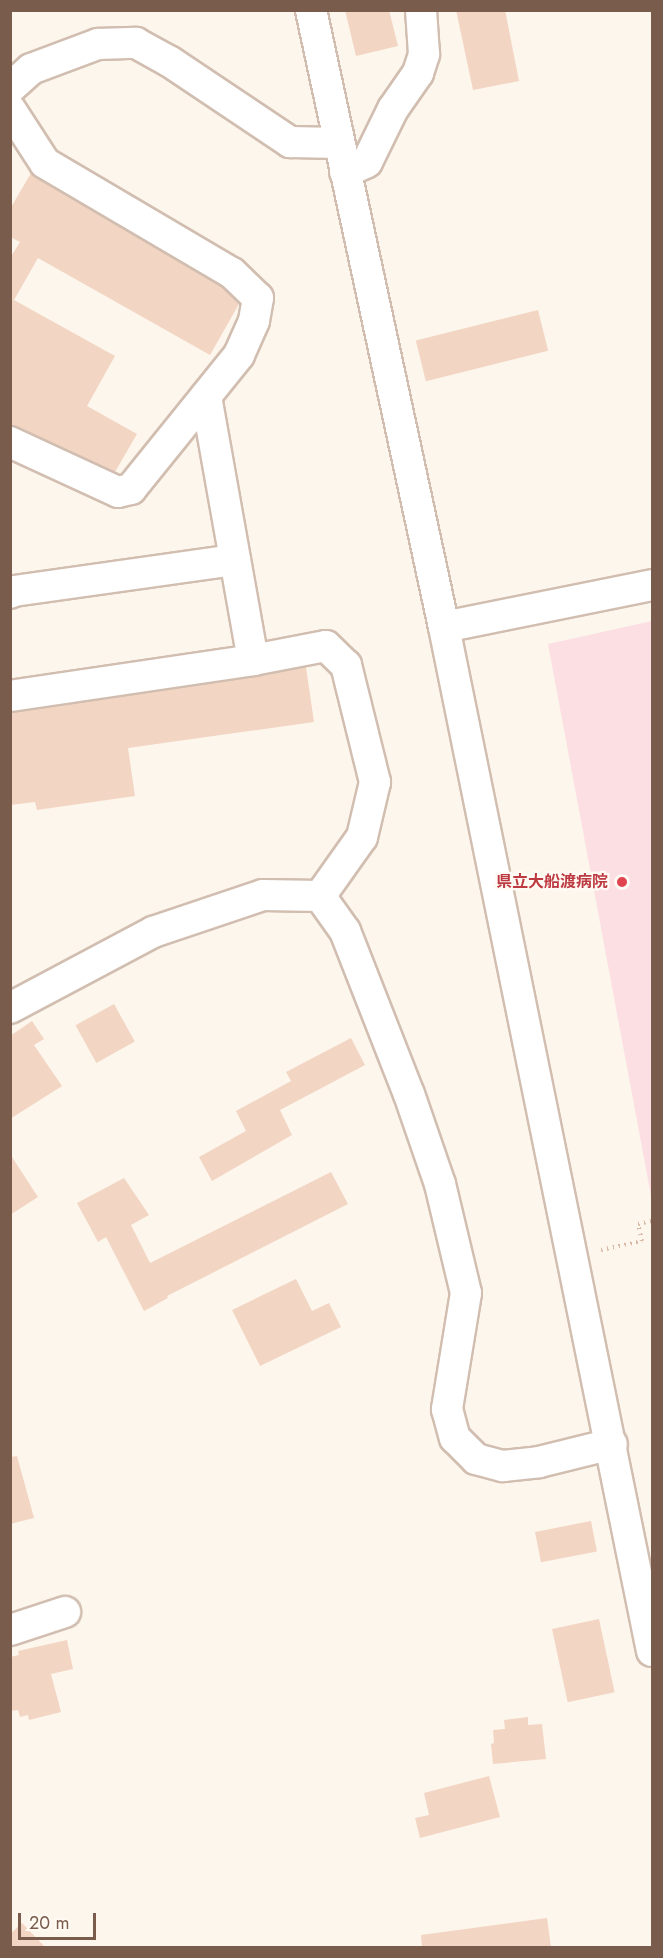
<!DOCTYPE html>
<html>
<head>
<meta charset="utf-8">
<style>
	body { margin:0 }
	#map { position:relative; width:663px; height:1958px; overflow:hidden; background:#fdf6ec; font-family:Jost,"Noto Sans JP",sans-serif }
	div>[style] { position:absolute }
	.medical>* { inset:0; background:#fbdfe3 }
	.building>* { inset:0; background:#f3d5c3; transform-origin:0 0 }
	.path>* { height:4px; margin-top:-2px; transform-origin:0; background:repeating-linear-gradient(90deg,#d9b8a5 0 1.5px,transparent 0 6px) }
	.roads { filter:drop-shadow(2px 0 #d1beb0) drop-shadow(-2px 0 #d1beb0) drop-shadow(0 2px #d1beb0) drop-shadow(0 -2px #d1beb0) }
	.minor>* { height:30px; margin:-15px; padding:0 15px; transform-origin:15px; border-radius:15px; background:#fff }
	.dots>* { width:16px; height:16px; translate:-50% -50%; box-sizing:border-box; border:3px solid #fffaf3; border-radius:50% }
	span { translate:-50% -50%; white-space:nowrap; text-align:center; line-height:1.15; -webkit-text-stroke:4.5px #fffaf3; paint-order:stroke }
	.health-label { font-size:16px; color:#be3a42; font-weight:700 }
	.right { translate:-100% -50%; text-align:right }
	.frame { position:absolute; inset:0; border:12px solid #7a5c4d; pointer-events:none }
	.scale { position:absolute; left:18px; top:1913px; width:78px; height:27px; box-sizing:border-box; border:3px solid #7a5c4d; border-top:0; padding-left:8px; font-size:18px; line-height:21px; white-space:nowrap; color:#7a5c4d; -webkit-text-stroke:4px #fffaf3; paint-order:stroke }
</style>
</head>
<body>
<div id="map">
	<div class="medical">
		<i style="clip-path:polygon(652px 621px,652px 1201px,548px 644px)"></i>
	</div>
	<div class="building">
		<i style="clip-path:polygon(345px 10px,389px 10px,398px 46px,356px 56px)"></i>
		<i style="clip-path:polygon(456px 10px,505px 10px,519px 81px,473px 90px)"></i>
		<i style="clip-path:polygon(31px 173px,222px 287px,239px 304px,210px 355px,38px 258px,14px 300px,115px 356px,87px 406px,137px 434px,115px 472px,10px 425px,10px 258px,20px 242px,10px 237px,10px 209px)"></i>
		<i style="left:538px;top:310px;width:42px;height:126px;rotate:76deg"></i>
		<i style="clip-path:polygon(306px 667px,314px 722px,128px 748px,135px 796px,37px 810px,35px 802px,10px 805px,10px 713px)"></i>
		<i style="left:114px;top:1004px;width:43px;height:44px;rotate:61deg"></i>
		<i style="clip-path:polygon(32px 1021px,44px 1039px,34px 1045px,62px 1086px,10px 1119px,10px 1036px)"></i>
		<i style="clip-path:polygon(351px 1038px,365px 1065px,280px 1110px,292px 1135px,212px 1181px,199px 1157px,246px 1131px,236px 1111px,291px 1081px,286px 1072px)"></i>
		<i style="clip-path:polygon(10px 1154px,38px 1197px,10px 1215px)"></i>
		<i style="clip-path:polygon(331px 1172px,348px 1204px,167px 1296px,168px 1298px,144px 1311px,106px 1237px,98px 1242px,77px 1203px,124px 1178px,149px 1215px,131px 1225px,150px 1263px)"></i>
		<i style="clip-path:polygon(296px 1279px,312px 1311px,329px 1303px,341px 1327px,260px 1366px,232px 1310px)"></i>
		<i style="clip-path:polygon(17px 1456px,34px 1518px,10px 1524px,10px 1457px)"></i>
		<i style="left:591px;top:1521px;width:31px;height:57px;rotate:79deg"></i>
		<i style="left:599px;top:1619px;width:75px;height:48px;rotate:78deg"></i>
		<i style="clip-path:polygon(67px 1640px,73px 1669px,51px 1674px,61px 1712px,29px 1720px,28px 1715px,20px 1717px,18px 1710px,10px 1711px,10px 1657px,19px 1655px,18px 1651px)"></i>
		<i style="clip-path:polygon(528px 1717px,528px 1725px,542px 1724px,546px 1759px,493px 1764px,491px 1744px,494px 1743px,493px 1730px,505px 1729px,504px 1720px)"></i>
		<i style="clip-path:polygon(489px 1776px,500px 1817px,420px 1838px,415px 1818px,429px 1815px,424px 1793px)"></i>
		<i style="clip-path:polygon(547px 1918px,551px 1947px,422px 1947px,421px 1935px)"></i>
		<i style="clip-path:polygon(22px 1923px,45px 1947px,10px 1947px,10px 1934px)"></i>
	</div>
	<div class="path">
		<i style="left:601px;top:1250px;width:42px;rotate:-12.4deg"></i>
		<i style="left:642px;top:1241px;width:17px;rotate:-103deg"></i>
		<i style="left:638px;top:1224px;width:14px;rotate:-12deg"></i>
	</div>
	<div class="roads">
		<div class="minor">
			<i style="left:311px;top:10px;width:631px;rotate:77.84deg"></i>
			<i style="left:444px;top:627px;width:1045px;rotate:78.52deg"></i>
			<i style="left:10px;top:88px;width:28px;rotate:-42deg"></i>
			<i style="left:31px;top:69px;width:72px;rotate:-20.5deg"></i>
			<i style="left:98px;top:44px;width:38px;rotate:-2deg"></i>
			<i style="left:136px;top:43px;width:38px;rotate:29deg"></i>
			<i style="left:169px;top:61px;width:146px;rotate:33.8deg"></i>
			<i style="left:290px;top:142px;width:49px;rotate:1.2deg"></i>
			<i style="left:10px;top:109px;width:64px;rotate:57.1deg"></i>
			<i style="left:45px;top:163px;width:217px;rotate:30.5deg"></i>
			<i style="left:232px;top:273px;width:36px;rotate:44deg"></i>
			<i style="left:258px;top:298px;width:23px;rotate:100deg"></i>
			<i style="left:254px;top:321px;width:37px;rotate:114deg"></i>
			<i style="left:239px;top:355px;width:172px;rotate:128.9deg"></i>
			<i style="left:131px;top:489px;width:13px;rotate:167deg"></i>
			<i style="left:118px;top:492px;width:119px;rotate:-155.2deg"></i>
			<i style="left:345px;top:172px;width:24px;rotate:-24deg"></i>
			<i style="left:367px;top:162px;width:59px;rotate:-63.9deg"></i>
			<i style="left:393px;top:109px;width:44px;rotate:-55.2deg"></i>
			<i style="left:418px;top:73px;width:20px;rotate:-72deg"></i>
			<i style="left:424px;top:54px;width:44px;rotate:-93.9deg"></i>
			<i style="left:10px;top:593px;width:4px;rotate:-27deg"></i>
			<i style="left:14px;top:591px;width:223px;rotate:-8deg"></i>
			<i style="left:444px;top:627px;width:212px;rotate:-11.4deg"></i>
			<i style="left:253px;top:660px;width:74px;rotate:-10.9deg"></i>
			<i style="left:326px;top:646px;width:28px;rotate:44deg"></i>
			<i style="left:346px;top:665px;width:121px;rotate:76.1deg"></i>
			<i style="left:375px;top:782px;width:57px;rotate:103.3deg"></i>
			<i style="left:362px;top:837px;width:72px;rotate:125.4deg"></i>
			<i style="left:10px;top:696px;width:246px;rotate:-8.4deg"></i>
			<i style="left:253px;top:660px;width:268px;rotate:-100.1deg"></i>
			<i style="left:10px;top:1008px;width:162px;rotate:-28deg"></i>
			<i style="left:153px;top:932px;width:116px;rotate:-18.6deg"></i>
			<i style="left:263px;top:895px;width:57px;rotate:1deg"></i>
			<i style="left:320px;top:896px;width:43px;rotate:54.5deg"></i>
			<i style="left:345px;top:931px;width:175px;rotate:68.6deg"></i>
			<i style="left:409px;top:1094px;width:95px;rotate:71deg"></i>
			<i style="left:440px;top:1184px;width:112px;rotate:76.6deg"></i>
			<i style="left:466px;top:1293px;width:118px;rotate:99.3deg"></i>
			<i style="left:447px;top:1409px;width:30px;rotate:75deg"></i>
			<i style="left:455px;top:1438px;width:30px;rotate:45deg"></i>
			<i style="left:476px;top:1459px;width:28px;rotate:15deg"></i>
			<i style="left:503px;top:1466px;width:36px;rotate:-6deg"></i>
			<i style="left:539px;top:1462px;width:75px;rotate:-13.9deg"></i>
			<i style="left:10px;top:1630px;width:58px;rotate:-18.1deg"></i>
		</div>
	</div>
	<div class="dots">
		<i style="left:622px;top:882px;background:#e0444e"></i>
	</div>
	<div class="health-label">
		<span class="right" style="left:608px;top:882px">県立大船渡病院</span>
	</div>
	<div class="frame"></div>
	<div class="scale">20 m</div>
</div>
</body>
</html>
